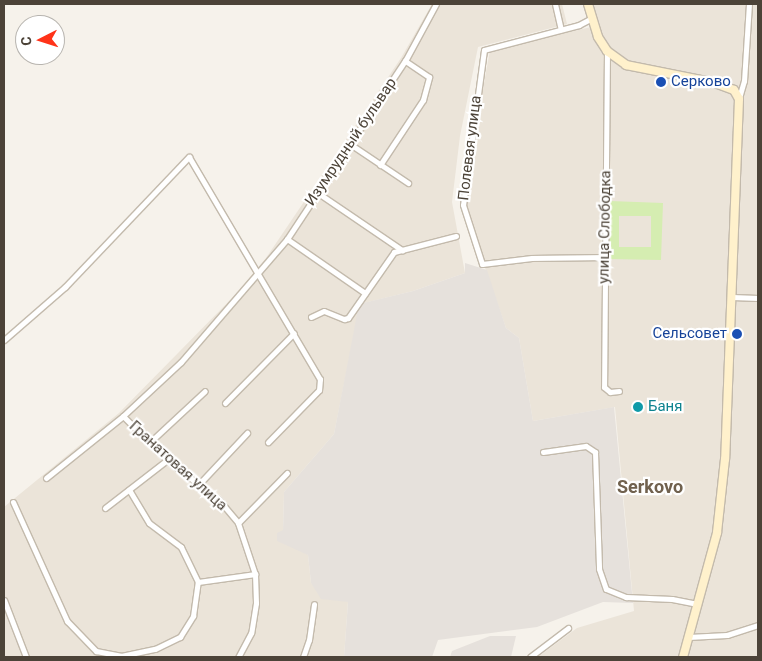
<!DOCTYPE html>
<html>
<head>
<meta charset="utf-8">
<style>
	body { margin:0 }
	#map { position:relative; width:762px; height:661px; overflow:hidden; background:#f6f2eb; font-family:Roboto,sans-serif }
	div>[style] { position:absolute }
	.residential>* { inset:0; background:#ebe4d9 }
	.industrial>* { inset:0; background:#e6e1dc }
	.green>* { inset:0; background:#d5edb1 }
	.roads { filter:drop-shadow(1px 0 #c3baac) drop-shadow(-1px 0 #c3baac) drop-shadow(0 1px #c3baac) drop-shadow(0 -1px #c3baac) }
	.minor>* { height:5px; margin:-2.5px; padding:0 2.5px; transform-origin:2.5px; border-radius:2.5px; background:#fff }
	.secondary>* { height:8px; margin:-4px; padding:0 4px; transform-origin:4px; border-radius:4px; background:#fff1cc }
	.dots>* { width:14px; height:14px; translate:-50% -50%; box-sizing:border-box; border:2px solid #fff; border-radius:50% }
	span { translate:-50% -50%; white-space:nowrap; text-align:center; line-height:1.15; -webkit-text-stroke:4.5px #fff; paint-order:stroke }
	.transit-label { font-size:15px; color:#164399 }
	.left { translate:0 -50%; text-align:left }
	.right { translate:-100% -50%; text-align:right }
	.street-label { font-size:15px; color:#4c4338 }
	.culture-label { font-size:15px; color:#0d838f }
	.quarter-label { font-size:18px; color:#70614e; font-weight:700 }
	.frame { position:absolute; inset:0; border:5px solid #4c4338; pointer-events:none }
	.north { position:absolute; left:15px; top:15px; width:50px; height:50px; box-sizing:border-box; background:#fff; border:1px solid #b7b4af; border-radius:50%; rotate:265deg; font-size:14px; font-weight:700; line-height:20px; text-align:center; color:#4c4338 }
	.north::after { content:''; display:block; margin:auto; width:18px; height:22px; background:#ff3319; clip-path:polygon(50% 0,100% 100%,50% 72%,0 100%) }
</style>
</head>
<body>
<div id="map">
	<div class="residential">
		<i style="clip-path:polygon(432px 4px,562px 4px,567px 24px,478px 47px,460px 136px,452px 202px,465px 273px,413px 291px,360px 304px,334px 434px,284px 492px,283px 530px,308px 555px,311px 583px,348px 602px,344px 657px,4px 657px,4px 507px,119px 413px,237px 293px,266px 258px,401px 58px)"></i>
		<i style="clip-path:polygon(593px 4px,758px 4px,758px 657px,538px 657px,577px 628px,634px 611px,615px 407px,533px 421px,519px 338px,506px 328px,466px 213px,466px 182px,490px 50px,600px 25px)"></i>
	</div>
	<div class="industrial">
		<i style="clip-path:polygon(465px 263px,487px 270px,506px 328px,519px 338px,533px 421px,614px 407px,633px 603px,603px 602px,537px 627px,438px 640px,432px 657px,344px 657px,348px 602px,321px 599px,311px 583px,308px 555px,277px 541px,277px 533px,283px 530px,284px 492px,334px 434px,359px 304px,413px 291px,465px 273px)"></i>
		<i style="clip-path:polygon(490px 636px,516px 636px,511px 657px,450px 657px,452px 651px)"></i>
	</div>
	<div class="green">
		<i style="clip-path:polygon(evenodd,610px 201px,663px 203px,661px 260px,609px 259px,610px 201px,619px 216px,651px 216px,651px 247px,619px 247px,619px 216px)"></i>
	</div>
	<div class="roads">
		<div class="minor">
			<i style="left:555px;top:4px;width:26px;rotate:77deg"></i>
			<i style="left:592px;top:18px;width:15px;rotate:152deg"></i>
			<i style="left:579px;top:25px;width:98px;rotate:165.3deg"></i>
			<i style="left:484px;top:50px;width:156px;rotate:97.7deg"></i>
			<i style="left:463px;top:205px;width:62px;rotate:72.1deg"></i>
			<i style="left:482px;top:264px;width:50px;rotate:-6.8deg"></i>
			<i style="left:532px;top:258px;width:73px;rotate:-0.8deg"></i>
			<i style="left:607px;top:51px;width:336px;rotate:90.5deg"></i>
			<i style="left:604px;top:387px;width:8px;rotate:40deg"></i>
			<i style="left:610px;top:392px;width:9px;rotate:-6deg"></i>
			<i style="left:739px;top:98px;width:18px;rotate:-74deg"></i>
			<i style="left:744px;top:81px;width:77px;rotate:-86.3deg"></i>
			<i style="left:350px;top:144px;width:70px;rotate:33.9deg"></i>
			<i style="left:380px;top:165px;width:78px;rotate:-56.5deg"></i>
			<i style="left:423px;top:100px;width:24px;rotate:-75deg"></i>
			<i style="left:429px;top:77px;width:29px;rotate:-146deg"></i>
			<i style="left:318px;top:193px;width:102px;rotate:34.2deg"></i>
			<i style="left:287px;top:239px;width:95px;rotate:34.7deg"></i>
			<i style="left:732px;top:297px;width:26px;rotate:2deg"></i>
			<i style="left:311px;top:317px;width:14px;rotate:-25deg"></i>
			<i style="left:324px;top:311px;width:22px;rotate:22deg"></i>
			<i style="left:344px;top:319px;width:4px;rotate:-14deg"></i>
			<i style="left:348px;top:318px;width:80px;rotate:-55.1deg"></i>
			<i style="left:394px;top:252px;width:64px;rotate:-14.5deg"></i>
			<i style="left:4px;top:340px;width:81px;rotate:-41deg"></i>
			<i style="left:65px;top:287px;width:180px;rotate:-46.4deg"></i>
			<i style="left:189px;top:157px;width:258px;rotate:59.5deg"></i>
			<i style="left:320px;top:379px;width:11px;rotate:95deg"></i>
			<i style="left:319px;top:390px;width:73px;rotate:134.4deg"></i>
			<i style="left:225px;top:403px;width:98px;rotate:-45.4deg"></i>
			<i style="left:123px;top:416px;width:62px;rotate:45deg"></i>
			<i style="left:167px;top:460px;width:66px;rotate:37.6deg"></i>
			<i style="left:219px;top:500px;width:30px;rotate:50deg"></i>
			<i style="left:238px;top:523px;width:54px;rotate:71.6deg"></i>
			<i style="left:255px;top:574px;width:29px;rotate:88deg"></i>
			<i style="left:256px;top:603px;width:30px;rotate:99deg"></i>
			<i style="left:251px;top:633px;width:27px;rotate:118deg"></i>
			<i style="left:149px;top:443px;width:76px;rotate:-42.9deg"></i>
			<i style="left:543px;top:452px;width:43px;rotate:-7.9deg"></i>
			<i style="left:586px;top:446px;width:11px;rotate:34deg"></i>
			<i style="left:595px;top:452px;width:117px;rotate:88deg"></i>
			<i style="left:599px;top:569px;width:21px;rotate:71deg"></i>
			<i style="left:606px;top:589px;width:22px;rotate:22deg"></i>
			<i style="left:626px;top:597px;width:46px;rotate:2.5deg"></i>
			<i style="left:672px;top:599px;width:26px;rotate:11deg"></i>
			<i style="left:46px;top:478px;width:99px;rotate:-38.8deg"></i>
			<i style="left:123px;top:416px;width:79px;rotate:-43deg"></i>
			<i style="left:181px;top:362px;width:162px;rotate:-49.2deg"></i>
			<i style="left:287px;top:239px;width:214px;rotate:-56.5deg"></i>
			<i style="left:405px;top:61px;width:65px;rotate:-61.5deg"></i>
			<i style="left:200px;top:483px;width:69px;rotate:-46.8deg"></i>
			<i style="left:13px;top:502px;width:131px;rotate:65.6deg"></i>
			<i style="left:67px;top:621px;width:42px;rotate:46deg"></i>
			<i style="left:96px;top:651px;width:25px;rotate:11deg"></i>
			<i style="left:121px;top:656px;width:35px;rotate:-12deg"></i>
			<i style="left:155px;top:649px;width:28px;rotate:-26deg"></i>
			<i style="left:180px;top:637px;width:25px;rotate:-58deg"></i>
			<i style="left:193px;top:616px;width:34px;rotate:-82deg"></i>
			<i style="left:198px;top:582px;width:39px;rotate:-116deg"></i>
			<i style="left:181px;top:547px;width:40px;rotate:-143deg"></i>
			<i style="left:149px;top:523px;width:39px;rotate:-121deg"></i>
			<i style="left:105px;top:508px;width:78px;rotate:-37.7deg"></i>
			<i style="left:238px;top:523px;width:70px;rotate:-45.6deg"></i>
			<i style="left:198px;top:582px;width:58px;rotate:-8deg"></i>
			<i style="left:4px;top:600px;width:61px;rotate:68.9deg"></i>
			<i style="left:688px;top:637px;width:39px;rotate:-3deg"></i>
			<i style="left:727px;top:635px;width:33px;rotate:-18deg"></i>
			<i style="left:303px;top:657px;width:18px;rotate:-71deg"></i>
			<i style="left:309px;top:640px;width:36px;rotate:-82deg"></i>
			<i style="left:530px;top:657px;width:48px;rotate:-37.3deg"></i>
		</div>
		<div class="secondary">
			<i style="left:588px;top:4px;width:34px;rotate:73deg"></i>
			<i style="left:598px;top:37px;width:17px;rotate:57deg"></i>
			<i style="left:607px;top:51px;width:24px;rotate:36deg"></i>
			<i style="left:626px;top:65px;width:88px;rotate:11.2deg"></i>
			<i style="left:712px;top:82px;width:23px;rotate:20deg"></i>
			<i style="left:734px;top:90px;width:10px;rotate:61deg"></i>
			<i style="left:739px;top:99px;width:360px;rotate:92.2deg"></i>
			<i style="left:725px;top:459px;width:74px;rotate:96.2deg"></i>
			<i style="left:717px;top:533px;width:129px;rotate:105.3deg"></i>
		</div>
	</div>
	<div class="dots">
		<i style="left:661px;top:82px;background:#1a4fb4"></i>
		<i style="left:737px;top:334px;background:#1a4fb4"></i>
		<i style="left:638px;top:407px;background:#0f9aa8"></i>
	</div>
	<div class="transit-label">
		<span class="left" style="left:671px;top:82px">Серково</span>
		<span class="right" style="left:727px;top:334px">Сельсовет</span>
	</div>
	<div class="street-label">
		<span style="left:351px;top:142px;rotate:-56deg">Изумрудный бульвар</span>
		<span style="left:470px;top:148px;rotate:-83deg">Полевая улица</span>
		<span style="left:605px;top:227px;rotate:-89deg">улица Слободка</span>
		<span style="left:178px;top:466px;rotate:42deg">Гранатовая улица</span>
	</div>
	<div class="culture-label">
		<span class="left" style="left:648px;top:407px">Баня</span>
	</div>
	<div class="quarter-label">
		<span style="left:650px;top:487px">Serkovo</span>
	</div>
	<div class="frame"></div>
	<div class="north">С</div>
</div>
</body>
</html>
